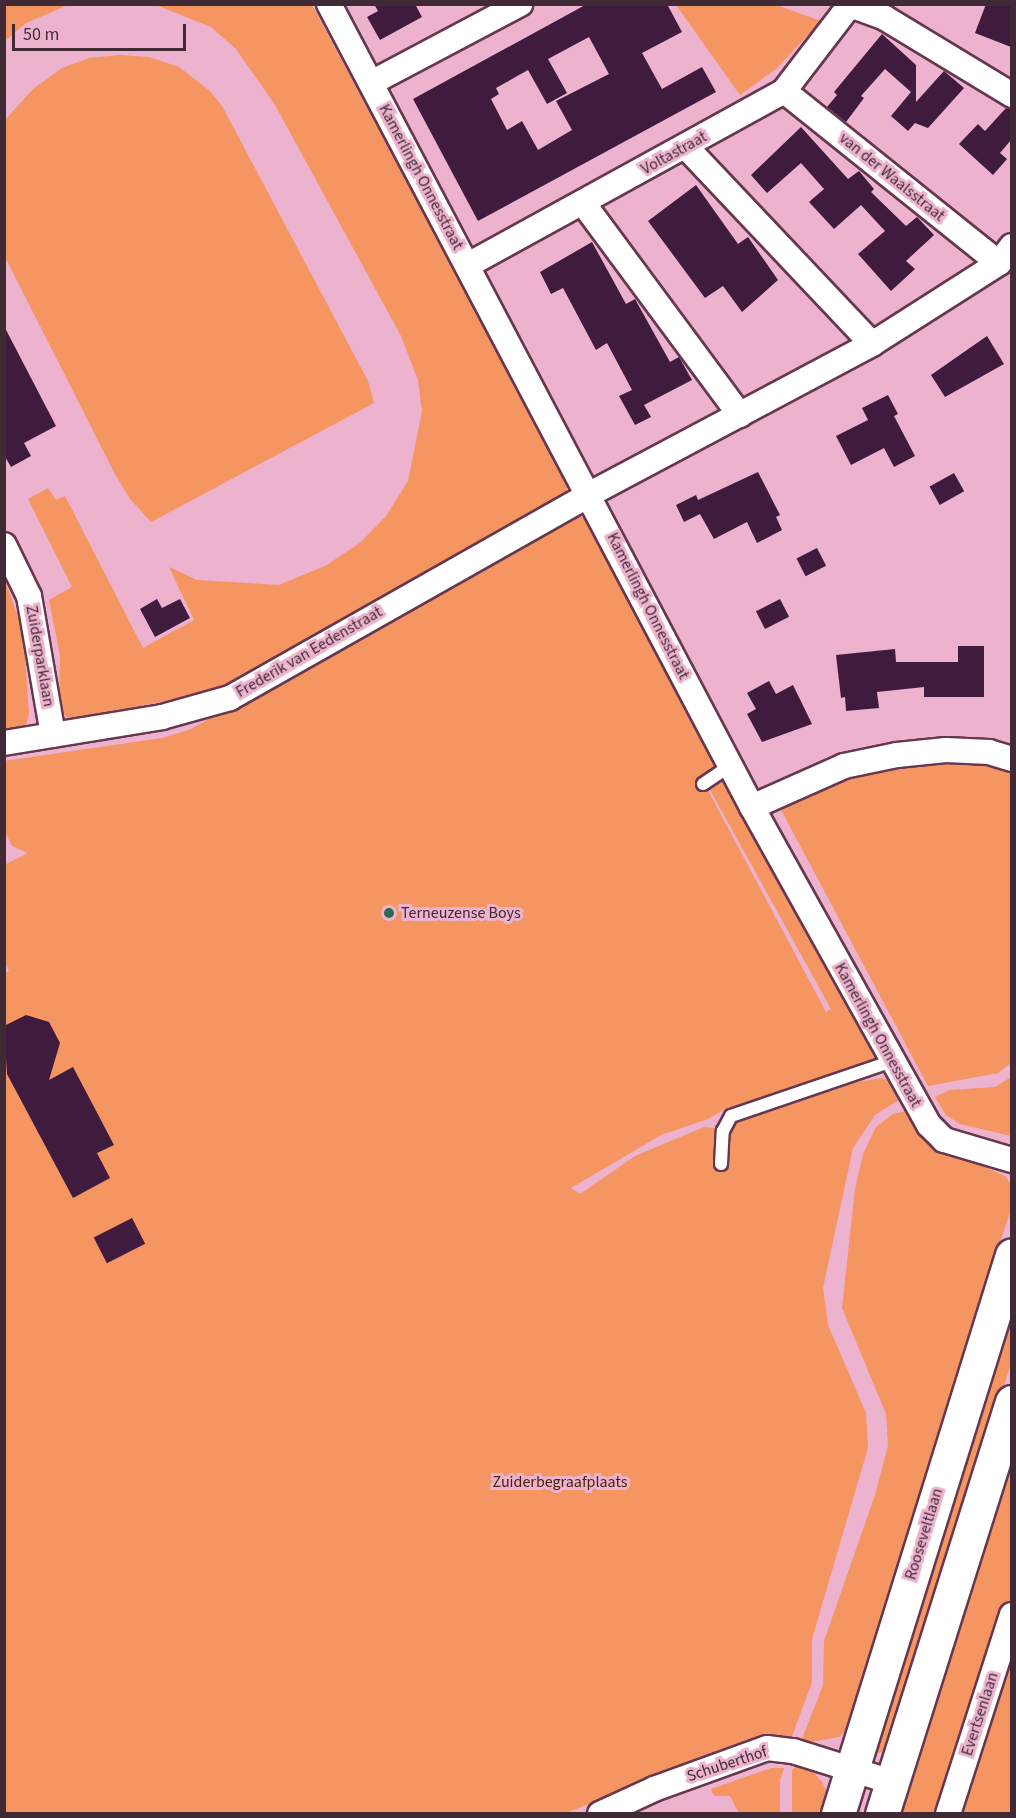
<!DOCTYPE html>
<html>
<head>
<meta charset="utf-8">
<style>
	body { margin:0 }
	#map { position:relative; width:1016px; height:1818px; overflow:hidden; background:#ecb2ce; font-family:"Source Sans 3",sans-serif }
	div>[style] { position:absolute }
	.green>* { inset:0; background:#f49562 }
	.building>* { inset:0; background:#3f1b3e; transform-origin:0 0 }
	.roads { filter:drop-shadow(2px 0 #673750) drop-shadow(-2px 0 #673750) drop-shadow(0 2px #673750) drop-shadow(0 -2px #673750) }
	.service>* { height:12px; margin:-6px; padding:0 6px; transform-origin:6px; border-radius:6px; background:#fff }
	.minor>* { height:24px; margin:-12px; padding:0 12px; transform-origin:12px; border-radius:12px; background:#fff }
	.secondary>* { height:33px; margin:-16.5px; padding:0 16.5px; transform-origin:16.5px; border-radius:16.5px; background:#fff }
	.dots>* { width:16px; height:16px; translate:-50% -50%; box-sizing:border-box; border:3px solid #ecb2ce; border-radius:50% }
	span { translate:-50% -50%; white-space:nowrap; text-align:center; line-height:1.15; -webkit-text-stroke:6px #ecb2ce; paint-order:stroke }
	.street-label { font-size:16px; color:#402a35 }
	.poi-label { font-size:16px; color:#402a35 }
	.left { translate:0 -50%; text-align:left }
	.park-label { font-size:16px; color:#4b2107 }
	.frame { position:absolute; inset:0; border:6px solid #402a35; pointer-events:none }
	.scale { position:absolute; left:12px; top:24px; width:174px; height:27px; box-sizing:border-box; border:3px solid #402a35; border-top:0; padding-left:8px; font-size:18px; line-height:21px; white-space:nowrap; color:#402a35; -webkit-text-stroke:4px #ecb2ce; paint-order:stroke }
</style>
</head>
<body>
<div id="map">
	<div class="green">
		<i style="clip-path:polygon(5px 4px,68px 4px,68px 5px,26px 23px,5px 41px)"></i>
		<i style="clip-path:polygon(156px 5px,312px 5px,566px 480px,567px 491px,558px 501px,225px 689px,75px 719px,66px 717px,59px 704px,60px 656px,49px 600px,72px 587px,28px 499px,48px 488px,56px 500px,65px 496px,143px 648px,194px 620px,169px 567px,197px 580px,279px 585px,327px 565px,361px 542px,386px 516px,408px 481px,422px 411px,418px 380px,401px 336px,275px 105px,236px 49px,211px 27px)"></i>
		<i style="clip-path:polygon(676px 5px,776px 5px,821px 21px,776px 69px,740px 95px)"></i>
		<i style="clip-path:polygon(120px 55px,149px 57px,179px 67px,210px 91px,222px 106px,368px 381px,374px 403px,151px 522px,130px 499px,115px 474px,5px 257px,5px 120px,33px 89px,62px 68px,89px 58px)"></i>
		<i style="clip-path:polygon(575px 516px,590px 519px,723px 764px,702px 779px,826px 1012px,831px 1009px,709px 788px,728px 777px,878px 1051px,876px 1059px,868px 1063px,725px 1109px,708px 1119px,661px 1135px,571px 1188px,580px 1194px,635px 1156px,704px 1127px,715px 1128px,713px 1164px,729px 1164px,730px 1131px,742px 1116px,850px 1083px,882px 1078px,892px 1082px,902px 1098px,875px 1115px,853px 1148px,823px 1288px,828px 1325px,866px 1413px,868px 1448px,812px 1639px,812px 1682px,791px 1739px,765px 1735px,566px 1813px,5px 1813px,4px 974px,9px 971px,4px 961px,4px 865px,28px 853px,12px 846px,5px 832px,4px 761px,162px 738px,191px 729px)"></i>
		<i style="clip-path:polygon(4px 578px,23px 630px,29px 714px,26px 725px,5px 730px)"></i>
		<i style="clip-path:polygon(962px 757px,1011px 770px,1011px 1063px,998px 1073px,928px 1086px,779px 806px,859px 771px)"></i>
		<i style="clip-path:polygon(1011px 1077px,1011px 1136px,960px 1124px,946px 1115px,935px 1097px,950px 1090px,995px 1087px)"></i>
		<i style="clip-path:polygon(907px 1111px,926px 1140px,1005px 1176px,1011px 1184px,1011px 1210px,973px 1320px,853px 1724px,839px 1737px,800px 1744px,823px 1685px,824px 1641px,875px 1495px,888px 1446px,886px 1414px,842px 1308px,855px 1189px,863px 1154px,876px 1127px,893px 1114px)"></i>
		<i style="clip-path:polygon(1011px 1297px,1011px 1363px,891px 1748px,879px 1753px,873px 1747px)"></i>
		<i style="clip-path:polygon(1011px 1459px,1011px 1600px,938px 1813px,900px 1814px)"></i>
		<i style="clip-path:polygon(1011px 1656px,1011px 1813px,958px 1814px,976px 1758px)"></i>
		<i style="clip-path:polygon(797px 1766px,811px 1769px,822px 1782px,826px 1790px,824px 1813px,792px 1814px,792px 1770px)"></i>
		<i style="clip-path:polygon(771px 1768px,784px 1768px,780px 1780px,780px 1813px,739px 1813px,730px 1796px,714px 1796px,711px 1789px)"></i>
	</div>
	<div class="building">
		<i style="clip-path:polygon(374px 4px,415px 4px,422px 17px,380px 40px,367px 17px,378px 11px)"></i>
		<i style="clip-path:polygon(evenodd,587px 4px,667px 4px,682px 32px,642px 53px,662px 89px,702px 67px,716px 92px,478px 221px,413px 99px,587px 4px,589px 37px,609px 74px,556px 101px,572px 130px,538px 150px,522px 121px,507px 130px,491px 99px,499px 94px,496px 88px,528px 70px,547px 104px,567px 93px,548px 59px,589px 37px)"></i>
		<i style="clip-path:polygon(986px 4px,1011px 4px,1011px 47px,975px 33px)"></i>
		<i style="clip-path:polygon(882px 34px,916px 65px,916px 102px,944px 71px,964px 88px,928px 128px,915px 123px,908px 131px,891px 116px,911px 92px,885px 69px,861px 96px,864px 98px,846px 122px,827px 107px,837px 95px,834px 92px)"></i>
		<i style="clip-path:polygon(1006px 108px,1011px 109px,1011px 140px,1000px 153px,1007px 159px,993px 175px,959px 144px,978px 124px,985px 131px)"></i>
		<i style="clip-path:polygon(801px 127px,848px 179px,859px 171px,874px 189px,871px 192px,906px 226px,917px 217px,934px 235px,906px 261px,915px 269px,891px 291px,858px 254px,885px 231px,861px 205px,834px 229px,809px 202px,824px 189px,801px 163px,767px 193px,751px 175px)"></i>
		<i style="clip-path:polygon(696px 185px,738px 244px,748px 237px,778px 280px,742px 312px,723px 286px,705px 298px,648px 221px)"></i>
		<i style="clip-path:polygon(592px 242px,626px 304px,635px 299px,670px 362px,679px 357px,692px 380px,644px 405px,651px 417px,635px 425px,619px 396px,632px 390px,607px 343px,596px 350px,563px 288px,551px 294px,540px 272px)"></i>
		<i style="clip-path:polygon(4px 326px,56px 426px,24px 443px,31px 456px,11px 467px,4px 455px)"></i>
		<i style="clip-path:polygon(987px 336px,1004px 364px,945px 397px,931px 375px)"></i>
		<i style="clip-path:polygon(888px 395px,898px 414px,894px 416px,915px 456px,894px 467px,884px 448px,851px 465px,836px 436px,868px 420px,862px 408px)"></i>
		<i style="clip-path:polygon(758px 472px,780px 515px,776px 517px,782px 530px,757px 543px,747px 522px,714px 539px,700px 514px,684px 522px,676px 505px,696px 495px,698px 500px)"></i>
		<i style="left:954px;top:473px;width:21px;height:28px;rotate:61deg"></i>
		<i style="left:817px;top:548px;width:20px;height:23px;rotate:63deg"></i>
		<i style="clip-path:polygon(157px 599px,162px 608px,180px 599px,190px 618px,155px 637px,140px 609px)"></i>
		<i style="left:780px;top:599px;width:20px;height:27px;rotate:63deg"></i>
		<i style="clip-path:polygon(958px 646px,984px 646px,984px 697px,924px 697px,924px 687px,877px 692px,879px 708px,846px 711px,845px 697px,841px 698px,836px 655px,895px 649px,896px 662px,958px 662px)"></i>
		<i style="clip-path:polygon(769px 681px,776px 694px,793px 685px,812px 724px,762px 742px,747px 714px,756px 709px,747px 693px)"></i>
		<i style="clip-path:polygon(26px 1015px,49px 1022px,60px 1043px,49px 1080px,73px 1067px,114px 1145px,97px 1153px,110px 1178px,73px 1198px,7px 1074px,4px 1026px)"></i>
		<i style="left:132px;top:1218px;width:29px;height:43px;rotate:63deg"></i>
	</div>
	<div class="roads">
		<div class="service">
			<i style="left:703px;top:784px;width:34px;rotate:-34deg"></i>
			<i style="left:721px;top:1164px;width:33px;rotate:-87deg"></i>
			<i style="left:723px;top:1131px;width:17px;rotate:-62deg"></i>
			<i style="left:731px;top:1116px;width:171px;rotate:-18.8deg"></i>
		</div>
		<div class="minor">
			<i style="left:329px;top:4px;width:908px;rotate:62.22deg"></i>
			<i style="left:752px;top:807px;width:364px;rotate:60.9deg"></i>
			<i style="left:929px;top:1125px;width:21px;rotate:45deg"></i>
			<i style="left:944px;top:1140px;width:71px;rotate:16.4deg"></i>
			<i style="left:371px;top:83px;width:169px;rotate:-27.9deg"></i>
			<i style="left:784px;top:91px;width:275px;rotate:38.7deg"></i>
			<i style="left:686px;top:147px;width:271px;rotate:46.6deg"></i>
			<i style="left:583px;top:203px;width:264px;rotate:53.5deg"></i>
			<i style="left:468px;top:265px;width:361px;rotate:-28.8deg"></i>
			<i style="left:784px;top:91px;width:108px;rotate:-52.5deg"></i>
			<i style="left:850px;top:5px;width:37px;rotate:20deg"></i>
			<i style="left:885px;top:18px;width:149px;rotate:31.2deg"></i>
			<i style="left:4px;top:545px;width:57px;rotate:63.9deg"></i>
			<i style="left:29px;top:596px;width:141px;rotate:80.2deg"></i>
			<i style="left:4px;top:743px;width:160px;rotate:-9.3deg"></i>
			<i style="left:162px;top:717px;width:71px;rotate:-15.6deg"></i>
			<i style="left:230px;top:698px;width:414px;rotate:-29.5deg"></i>
			<i style="left:590px;top:494px;width:319px;rotate:-28deg"></i>
			<i style="left:872px;top:344px;width:151px;rotate:-32.5deg"></i>
			<i style="left:999px;top:263px;width:21px;rotate:-53deg"></i>
			<i style="left:752px;top:807px;width:101px;rotate:-24deg"></i>
			<i style="left:844px;top:766px;width:54px;rotate:-11.7deg"></i>
			<i style="left:897px;top:755px;width:49px;rotate:-5.8deg"></i>
			<i style="left:946px;top:750px;width:43px;rotate:2.7deg"></i>
			<i style="left:989px;top:752px;width:24px;rotate:17deg"></i>
			<i style="left:600px;top:1814px;width:60px;rotate:-24.8deg"></i>
			<i style="left:654px;top:1789px;width:120px;rotate:-19.9deg"></i>
			<i style="left:767px;top:1748px;width:26px;rotate:7deg"></i>
			<i style="left:793px;top:1751px;width:104px;rotate:17.4deg"></i>
			<i style="left:948px;top:1814px;width:209px;rotate:-72.2deg"></i>
		</div>
		<div class="secondary">
			<i style="left:838px;top:1814px;width:585px;rotate:-72.71deg"></i>
			<i style="left:882px;top:1814px;width:432px;rotate:-72.5deg"></i>
		</div>
	</div>
	<div class="dots">
		<i style="left:389px;top:913px;background:#2d6a56"></i>
	</div>
	<div class="street-label">
		<span style="left:674px;top:153px;rotate:-29deg">Voltastraat</span>
		<span style="left:421px;top:177px;rotate:62deg">Kamerlingh Onnesstraat</span>
		<span style="left:892px;top:177px;rotate:39deg">van der Waalsstraat</span>
		<span style="left:648px;top:606px;rotate:63deg">Kamerlingh Onnesstraat</span>
		<span style="left:309px;top:652px;rotate:-30deg">Frederik van Eedenstraat</span>
		<span style="left:40px;top:656px;rotate:80deg">Zuiderparklaan</span>
		<span style="left:878px;top:1035px;rotate:61deg">Kamerlingh Onnesstraat</span>
		<span style="left:924px;top:1534px;rotate:-73deg">Rooseveltlaan</span>
		<span style="left:980px;top:1714px;rotate:-72deg">Evertsenlaan</span>
		<span style="left:727px;top:1764px;rotate:-18deg">Schuberthof</span>
	</div>
	<div class="poi-label">
		<span class="left" style="left:401px;top:913px">Terneuzense Boys</span>
	</div>
	<div class="park-label">
		<span style="left:560px;top:1482px">Zuiderbegraafplaats</span>
	</div>
	<div class="frame"></div>
	<div class="scale">50 m</div>
</div>
</body>
</html>
